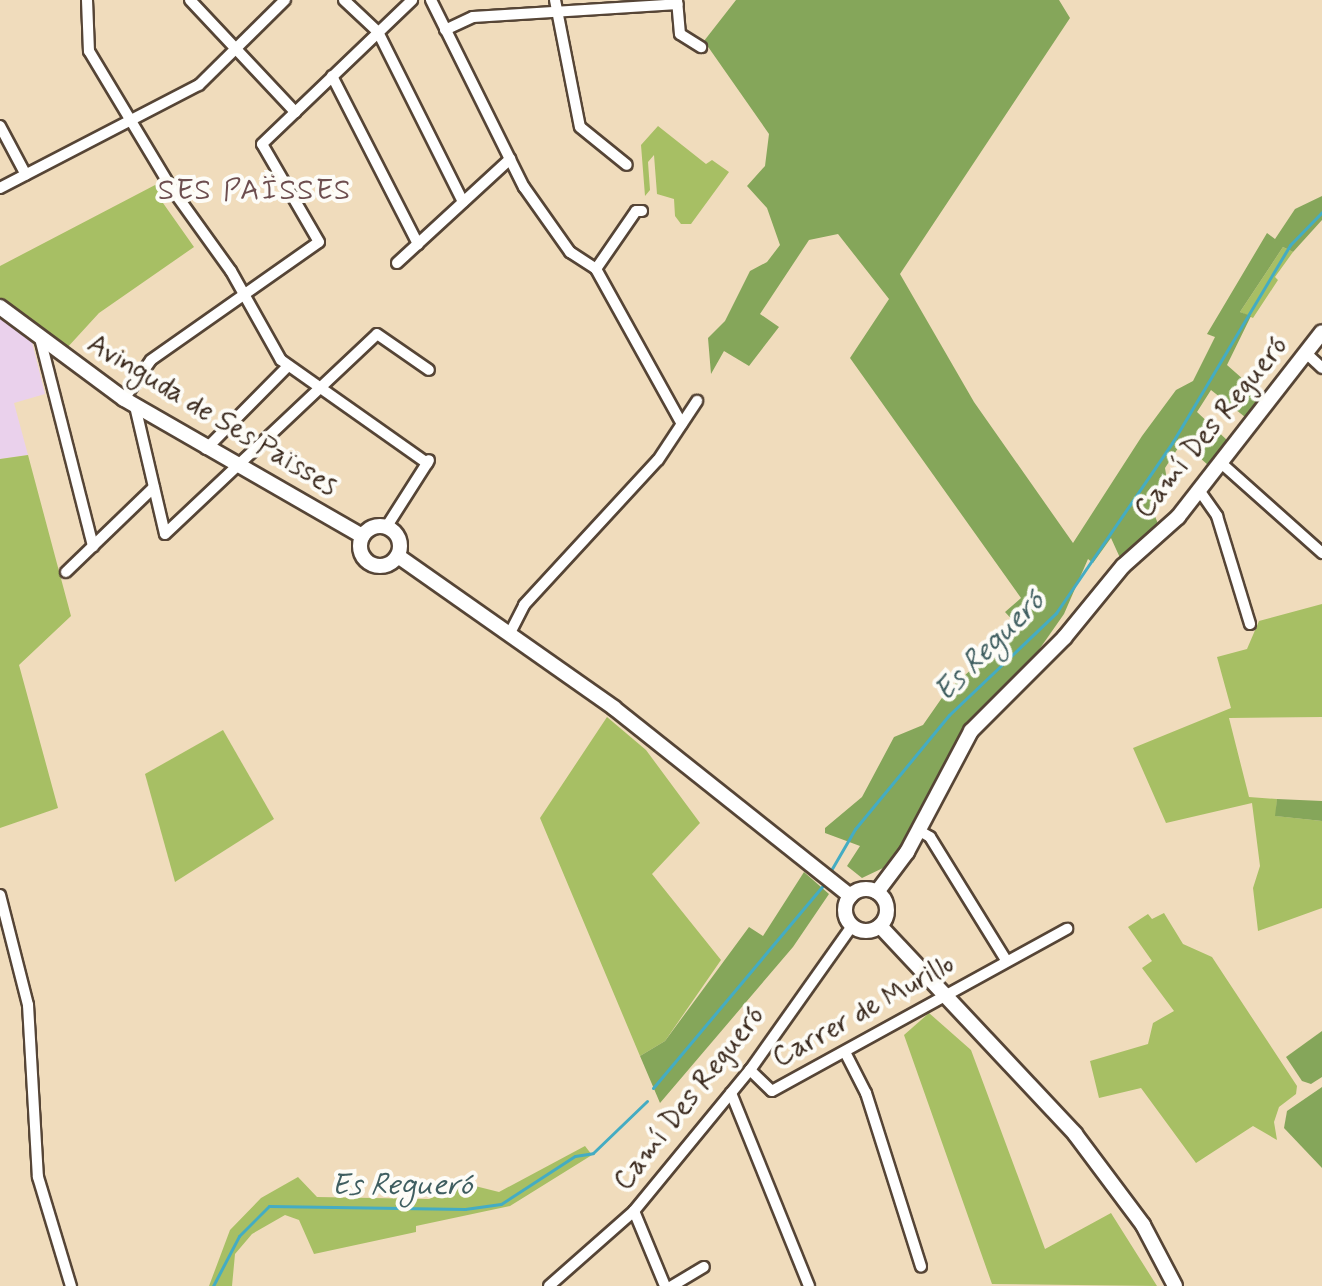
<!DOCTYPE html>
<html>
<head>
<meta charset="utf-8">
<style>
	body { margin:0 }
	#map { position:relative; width:1322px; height:1286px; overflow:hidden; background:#f0dcbc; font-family:Mynerve,sans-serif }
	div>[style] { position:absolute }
	.built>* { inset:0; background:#ead1ec }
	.green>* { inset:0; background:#a7bf64 }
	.forest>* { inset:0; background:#85a65a }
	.stream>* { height:3px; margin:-1.5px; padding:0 1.5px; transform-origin:1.5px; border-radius:1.5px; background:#44acc3 }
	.roads { filter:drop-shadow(2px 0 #564536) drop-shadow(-2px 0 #564536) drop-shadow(0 2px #564536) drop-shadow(0 -2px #564536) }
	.street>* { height:10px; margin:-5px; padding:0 5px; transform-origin:5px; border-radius:5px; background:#fff }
	.secondary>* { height:14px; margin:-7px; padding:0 7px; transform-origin:7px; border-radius:7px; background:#fff }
	.secondary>.ring { margin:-7px; padding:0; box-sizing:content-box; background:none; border:14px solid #fff; border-radius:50% }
	span { translate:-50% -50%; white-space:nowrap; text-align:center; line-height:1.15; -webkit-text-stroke:8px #fdfcf7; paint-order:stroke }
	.street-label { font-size:28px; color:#3b2a1e }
	.neighbourhood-label { font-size:30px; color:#6d4e4f; letter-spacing:2px }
	.water-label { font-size:30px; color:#3f5e60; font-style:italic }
</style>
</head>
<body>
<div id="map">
	<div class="built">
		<i style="clip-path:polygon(0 318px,32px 342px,45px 394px,14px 403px,28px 455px,0 459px)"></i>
	</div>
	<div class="green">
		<i style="clip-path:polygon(658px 126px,706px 164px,712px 160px,729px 172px,691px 224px,681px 224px,675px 216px,674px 199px,657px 194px,654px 155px,648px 162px,650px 190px,645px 196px,641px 145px)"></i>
		<i style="clip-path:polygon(157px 184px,163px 203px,194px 247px,99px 313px,66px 349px,0 299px,0 266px)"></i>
		<i style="clip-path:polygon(1283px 247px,1293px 252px,1275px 277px,1278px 280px,1253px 318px,1240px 312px)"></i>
		<i style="clip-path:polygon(28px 455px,71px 616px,19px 665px,58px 808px,0 828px,0 459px)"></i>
		<i style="clip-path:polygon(1322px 604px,1322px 717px,1229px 718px,1249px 797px,1277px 799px,1276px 816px,1322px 821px,1322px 908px,1258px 931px,1253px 888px,1260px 866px,1252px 803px,1166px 823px,1133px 748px,1231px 708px,1217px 657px,1247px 649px,1259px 621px)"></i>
		<i style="clip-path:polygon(607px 717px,646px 750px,700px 823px,652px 874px,721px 960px,665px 1041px,640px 1056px,540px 818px)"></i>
		<i style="clip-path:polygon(223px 730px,274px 819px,175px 882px,145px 774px)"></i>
		<i style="clip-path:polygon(1164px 913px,1183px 944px,1212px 957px,1297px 1086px,1296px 1094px,1279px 1107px,1274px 1122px,1277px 1140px,1253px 1126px,1196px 1163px,1141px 1088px,1099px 1098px,1090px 1061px,1148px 1044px,1153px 1023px,1174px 1011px,1142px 968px,1152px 961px,1128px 927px,1148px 914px,1152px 919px)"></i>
		<i style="clip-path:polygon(929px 1013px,971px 1050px,1045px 1249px,1111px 1213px,1157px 1286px,992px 1284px,904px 1035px)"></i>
		<i style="clip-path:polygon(585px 1146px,592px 1155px,510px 1206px,416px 1226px,416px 1232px,314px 1254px,299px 1220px,285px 1215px,252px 1234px,235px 1254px,232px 1286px,209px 1286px,230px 1230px,261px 1198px,298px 1177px,317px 1197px,429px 1199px,467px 1184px,499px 1192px)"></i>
	</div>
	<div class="forest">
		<i style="clip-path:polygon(736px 0,1059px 0,1070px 18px,900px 274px,974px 402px,1073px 543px,1142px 436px,1176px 390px,1193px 381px,1215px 337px,1207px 334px,1267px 233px,1275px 239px,1295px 209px,1322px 196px,1322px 220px,1293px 252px,1283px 247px,1240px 312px,1251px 316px,1227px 365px,1261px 395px,1245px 417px,1211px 390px,1197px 412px,1228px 441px,1208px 465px,1182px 442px,1165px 468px,1169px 492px,1154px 514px,1159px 526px,1121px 560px,1111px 538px,1093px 563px,1088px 559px,1064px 614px,1036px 654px,963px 733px,916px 826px,883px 868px,862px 878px,847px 866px,860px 846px,825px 833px,825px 828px,862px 797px,894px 737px,923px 725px,946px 692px,1019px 627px,1005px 612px,1021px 598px,850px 358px,889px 299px,838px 234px,809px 240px,760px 314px,779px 327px,749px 366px,724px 351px,711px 374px,708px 338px,725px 321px,750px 271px,767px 262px,780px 245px,767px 208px,747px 186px,765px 166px,769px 134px,704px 41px)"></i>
		<i style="clip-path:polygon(1277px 799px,1322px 801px,1322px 821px,1275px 816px)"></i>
		<i style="clip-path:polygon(804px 872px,829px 894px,793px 947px,660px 1103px,640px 1056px,665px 1041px,749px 927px,763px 936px)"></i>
		<i style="clip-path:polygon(1322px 1031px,1322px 1077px,1311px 1084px,1302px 1081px,1286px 1057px)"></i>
		<i style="clip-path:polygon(1322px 1087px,1322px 1168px,1284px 1128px,1287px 1111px)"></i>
	</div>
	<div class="stream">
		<i style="left:830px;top:872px;width:50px;rotate:-59.8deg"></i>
		<i style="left:855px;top:829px;width:148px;rotate:-50.5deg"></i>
		<i style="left:949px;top:715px;width:148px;rotate:-43.6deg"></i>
		<i style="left:1056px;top:613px;width:206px;rotate:-55.7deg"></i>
		<i style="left:1172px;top:443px;width:230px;rotate:-59.2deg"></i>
		<i style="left:1290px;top:245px;width:46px;rotate:-45.9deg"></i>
		<i style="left:653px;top:1088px;width:268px;rotate:-50deg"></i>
		<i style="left:213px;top:1286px;width:56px;rotate:-62.5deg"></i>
		<i style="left:239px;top:1236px;width:42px;rotate:-45deg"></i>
		<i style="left:269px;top:1206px;width:196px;rotate:0.9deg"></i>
		<i style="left:465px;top:1209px;width:36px;rotate:-8deg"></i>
		<i style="left:501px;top:1204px;width:88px;rotate:-33deg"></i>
		<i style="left:575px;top:1156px;width:18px;rotate:-9deg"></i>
		<i style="left:593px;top:1153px;width:75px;rotate:-43.9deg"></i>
	</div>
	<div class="roads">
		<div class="street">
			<i style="left:87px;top:0;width:51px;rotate:87.8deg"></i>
			<i style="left:89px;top:51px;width:161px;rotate:59deg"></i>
			<i style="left:172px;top:189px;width:101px;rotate:54.3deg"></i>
			<i style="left:231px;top:271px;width:102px;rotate:60.7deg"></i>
			<i style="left:281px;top:360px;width:179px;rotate:35.2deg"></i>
			<i style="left:190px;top:0;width:154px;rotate:46.8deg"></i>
			<i style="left:344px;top:0;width:47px;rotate:43.3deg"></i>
			<i style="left:378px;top:32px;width:190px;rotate:63.4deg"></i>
			<i style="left:431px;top:0;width:209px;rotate:63.6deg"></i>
			<i style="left:524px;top:187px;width:80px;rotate:54.7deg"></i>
			<i style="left:570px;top:252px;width:31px;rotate:33deg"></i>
			<i style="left:596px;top:269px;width:177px;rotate:61deg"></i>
			<i style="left:555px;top:0;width:129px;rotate:78.9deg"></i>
			<i style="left:580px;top:127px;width:60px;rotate:39deg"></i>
			<i style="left:677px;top:0;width:34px;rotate:85deg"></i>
			<i style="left:680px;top:34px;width:25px;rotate:32deg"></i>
			<i style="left:445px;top:30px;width:31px;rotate:-25deg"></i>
			<i style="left:473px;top:17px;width:205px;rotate:-3.6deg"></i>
			<i style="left:332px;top:76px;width:189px;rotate:62.9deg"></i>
			<i style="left:0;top:126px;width:55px;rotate:62deg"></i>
			<i style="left:0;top:188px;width:224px;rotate:-27.4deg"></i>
			<i style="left:199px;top:85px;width:121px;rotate:-44.7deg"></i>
			<i style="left:397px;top:263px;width:154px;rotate:-42.6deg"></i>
			<i style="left:596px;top:269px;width:70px;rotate:-55.4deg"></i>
			<i style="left:636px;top:211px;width:6px"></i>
			<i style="left:40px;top:338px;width:215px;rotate:75.7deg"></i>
			<i style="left:1306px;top:353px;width:22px;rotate:43deg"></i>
			<i style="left:124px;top:399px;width:47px;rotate:-55.3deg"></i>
			<i style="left:151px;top:360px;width:205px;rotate:-35.1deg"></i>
			<i style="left:319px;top:242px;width:113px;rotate:-120.2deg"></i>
			<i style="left:262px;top:144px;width:208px;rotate:-43.8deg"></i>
			<i style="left:135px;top:406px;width:131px;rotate:76.8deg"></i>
			<i style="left:165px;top:534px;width:291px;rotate:-43.3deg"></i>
			<i style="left:377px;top:334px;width:63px;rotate:34.7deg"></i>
			<i style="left:206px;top:449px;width:117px;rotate:-45.3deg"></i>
			<i style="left:1220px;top:462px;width:137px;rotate:41.7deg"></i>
			<i style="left:1199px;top:490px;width:32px;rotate:55deg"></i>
			<i style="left:1217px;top:516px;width:113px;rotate:73deg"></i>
			<i style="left:387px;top:526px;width:78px;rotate:-57.5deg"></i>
			<i style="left:66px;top:572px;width:122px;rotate:-44deg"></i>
			<i style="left:511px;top:631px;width:29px;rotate:-63deg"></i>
			<i style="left:524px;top:605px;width:197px;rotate:-47.3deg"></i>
			<i style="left:658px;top:460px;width:71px;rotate:-56.5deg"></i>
			<i style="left:918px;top:830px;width:14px;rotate:30deg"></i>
			<i style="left:930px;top:837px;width:145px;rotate:58.3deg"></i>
			<i style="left:0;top:895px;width:114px;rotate:75.7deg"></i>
			<i style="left:28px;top:1005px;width:172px;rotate:86.7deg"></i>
			<i style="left:38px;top:1177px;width:114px;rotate:73.2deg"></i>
			<i style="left:846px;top:1054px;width:44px;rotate:62.9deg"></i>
			<i style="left:866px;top:1093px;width:182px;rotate:72.4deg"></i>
			<i style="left:750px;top:1070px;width:30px;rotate:44deg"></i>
			<i style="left:772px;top:1091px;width:337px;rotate:-28.8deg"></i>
			<i style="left:731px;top:1093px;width:208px;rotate:68deg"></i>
			<i style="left:634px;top:1211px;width:81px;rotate:67.5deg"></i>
			<i style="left:549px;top:1286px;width:113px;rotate:-41.4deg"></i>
			<i style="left:634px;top:1211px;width:183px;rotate:-50.6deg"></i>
			<i style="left:750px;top:1070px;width:176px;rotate:-54.7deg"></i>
			<i style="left:672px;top:1286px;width:37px;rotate:-31deg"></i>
		</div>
		<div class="secondary">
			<i style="left:0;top:307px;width:154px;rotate:36.6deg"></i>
			<i style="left:124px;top:399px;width:275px;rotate:29.9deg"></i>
			<i class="ring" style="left:360px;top:526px;width:26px;height:26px"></i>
			<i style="left:398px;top:556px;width:264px;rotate:35.1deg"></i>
			<i style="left:614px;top:708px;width:302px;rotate:38.5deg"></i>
			<i class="ring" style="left:845px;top:889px;width:28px;height:28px"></i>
			<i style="left:877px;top:892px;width:50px;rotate:-53.1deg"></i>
			<i style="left:907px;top:852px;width:137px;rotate:-62.1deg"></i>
			<i style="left:971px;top:731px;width:132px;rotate:-45deg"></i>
			<i style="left:1064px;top:638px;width:93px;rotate:-50.7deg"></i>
			<i style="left:1123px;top:566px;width:74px;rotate:-41.7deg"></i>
			<i style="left:1178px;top:517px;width:234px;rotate:-52.1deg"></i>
			<i style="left:880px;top:926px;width:285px;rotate:46.8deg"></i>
			<i style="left:1075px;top:1134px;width:114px;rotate:53.2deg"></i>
			<i style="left:1143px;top:1225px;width:69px;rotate:62.3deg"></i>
		</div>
	</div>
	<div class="street-label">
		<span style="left:212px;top:416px;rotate:31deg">Avinguda de Ses Païsses</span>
		<span style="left:1212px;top:428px;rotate:-51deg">Camí Des Regueró</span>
		<span style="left:864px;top:1012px;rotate:-29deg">Carrer de Murillo</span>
		<span style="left:690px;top:1099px;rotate:-52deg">Camí Des Regueró</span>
	</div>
	<div class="neighbourhood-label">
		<span style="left:255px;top:191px">SES PAÏSSES</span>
	</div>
	<div class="water-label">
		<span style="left:990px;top:647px;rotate:-45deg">Es Regueró</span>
		<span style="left:402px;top:1186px">Es Regueró</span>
	</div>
</div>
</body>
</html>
